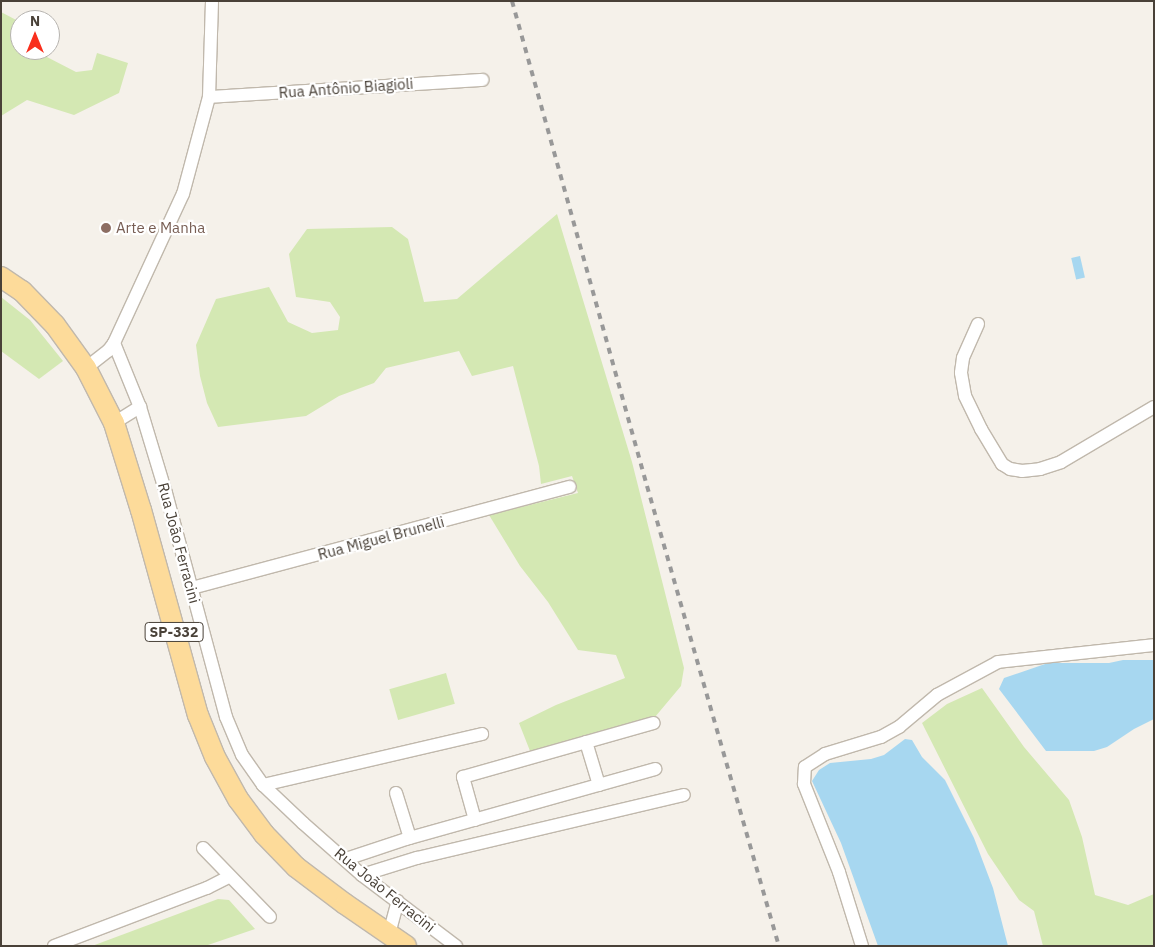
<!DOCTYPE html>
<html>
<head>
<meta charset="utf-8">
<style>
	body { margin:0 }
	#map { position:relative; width:1155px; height:947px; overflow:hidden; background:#f5f1ea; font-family:"IBM Plex Sans",sans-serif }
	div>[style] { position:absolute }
	.green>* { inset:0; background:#d4e8b3; transform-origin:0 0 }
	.water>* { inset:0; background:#a7d7f0; transform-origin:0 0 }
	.roads { filter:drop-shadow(1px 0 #c0b8ac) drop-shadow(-1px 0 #c0b8ac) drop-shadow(0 1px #c0b8ac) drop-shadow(0 -1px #c0b8ac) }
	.minor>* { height:12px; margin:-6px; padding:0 6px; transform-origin:6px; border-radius:6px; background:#fff }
	.primary>* { height:20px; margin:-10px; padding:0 10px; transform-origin:10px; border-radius:10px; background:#fddb9a }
	.rail>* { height:4px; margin-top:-2px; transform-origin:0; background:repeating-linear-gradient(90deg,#989898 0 6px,transparent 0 12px) }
	.dots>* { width:14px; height:14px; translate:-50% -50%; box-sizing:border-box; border:2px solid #fff; border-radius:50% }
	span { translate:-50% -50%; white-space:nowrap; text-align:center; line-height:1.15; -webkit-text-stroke:4.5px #fff; paint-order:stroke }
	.shield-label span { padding:1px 4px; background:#fff; border:1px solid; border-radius:4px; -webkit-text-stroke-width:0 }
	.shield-label { font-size:14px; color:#494138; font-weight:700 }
	.street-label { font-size:15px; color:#494138 }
	.education-label { font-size:15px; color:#785e54 }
	.left { translate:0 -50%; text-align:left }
	.frame { position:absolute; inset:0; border:2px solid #494138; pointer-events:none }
	.north { position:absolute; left:10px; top:10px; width:50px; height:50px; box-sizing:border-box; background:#fff; border:1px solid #b6b3af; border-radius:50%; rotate:0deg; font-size:14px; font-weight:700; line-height:20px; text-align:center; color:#494138 }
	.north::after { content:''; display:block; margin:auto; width:18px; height:22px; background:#f92f1d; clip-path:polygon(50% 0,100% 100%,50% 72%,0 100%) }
</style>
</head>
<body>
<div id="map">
	<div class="green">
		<i style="clip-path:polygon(1px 12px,20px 22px,20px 50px,47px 50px,45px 56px,76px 72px,92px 70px,97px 53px,128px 63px,119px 93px,74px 115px,27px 100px,1px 116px)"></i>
		<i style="clip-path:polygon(557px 214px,632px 462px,684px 668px,681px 686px,655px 717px,530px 751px,519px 723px,556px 705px,625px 678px,616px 655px,578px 650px,548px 602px,520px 566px,489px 515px,578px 493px,572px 476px,541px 484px,539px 466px,513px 366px,472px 376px,459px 351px,386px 368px,374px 383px,339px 396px,306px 416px,218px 427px,207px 403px,200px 376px,196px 345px,216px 299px,269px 287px,288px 322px,312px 333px,338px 330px,340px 317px,330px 302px,296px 297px,289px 254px,307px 229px,392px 227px,408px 239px,424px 302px,457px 299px)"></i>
		<i style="clip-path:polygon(1px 297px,30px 320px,63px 361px,39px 379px,1px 351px)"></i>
		<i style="left:446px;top:673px;width:32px;height:59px;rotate:74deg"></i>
		<i style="clip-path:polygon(982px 688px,1024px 747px,1069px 800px,1082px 837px,1095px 895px,1128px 905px,1154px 894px,1154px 946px,1043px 946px,1034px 911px,1019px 900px,988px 854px,922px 723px,947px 704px)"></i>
		<i style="clip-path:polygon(218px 899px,229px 900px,255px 929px,205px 946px,92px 946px)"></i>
	</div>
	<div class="water">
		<i style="left:1080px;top:256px;width:22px;height:9px;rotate:77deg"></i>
		<i style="clip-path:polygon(1123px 660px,1154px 660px,1154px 719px,1134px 729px,1107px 747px,1094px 751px,1046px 751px,999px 689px,1004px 678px,1048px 663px,1109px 663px)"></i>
		<i style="clip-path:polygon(905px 739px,912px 740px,922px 757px,945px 780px,974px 838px,993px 888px,1008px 946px,878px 946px,841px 843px,812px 781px,819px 770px,830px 763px,871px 759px,884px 755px)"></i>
	</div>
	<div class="roads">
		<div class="minor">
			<i style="left:209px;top:97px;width:274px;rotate:-3.6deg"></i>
			<i style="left:978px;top:324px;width:37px;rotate:114deg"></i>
			<i style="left:963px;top:358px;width:15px;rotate:98deg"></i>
			<i style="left:961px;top:373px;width:23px;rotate:80deg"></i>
			<i style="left:965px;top:396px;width:37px;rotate:64deg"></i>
			<i style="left:981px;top:429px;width:41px;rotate:59deg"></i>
			<i style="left:1002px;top:464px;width:9px;rotate:32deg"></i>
			<i style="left:1010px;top:469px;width:12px;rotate:9deg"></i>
			<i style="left:1022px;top:471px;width:18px;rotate:-6deg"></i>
			<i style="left:1040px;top:469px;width:22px;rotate:-18deg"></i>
			<i style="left:1061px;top:462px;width:108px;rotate:-30.6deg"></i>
			<i style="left:114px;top:343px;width:69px;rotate:67.9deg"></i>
			<i style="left:140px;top:407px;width:90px;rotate:73.2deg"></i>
			<i style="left:166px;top:493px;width:232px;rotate:75deg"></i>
			<i style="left:226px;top:717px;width:41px;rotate:67.2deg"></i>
			<i style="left:242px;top:755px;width:37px;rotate:55deg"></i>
			<i style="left:263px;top:785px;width:55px;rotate:43.5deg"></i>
			<i style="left:303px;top:823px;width:79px;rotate:41.4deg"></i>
			<i style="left:362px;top:875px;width:118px;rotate:37.1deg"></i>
			<i style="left:86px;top:368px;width:28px;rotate:-38deg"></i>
			<i style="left:108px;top:351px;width:10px;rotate:-53deg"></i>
			<i style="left:114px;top:343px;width:164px;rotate:-65.2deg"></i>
			<i style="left:183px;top:194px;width:100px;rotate:-75deg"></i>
			<i style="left:209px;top:97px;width:96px;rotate:-88.2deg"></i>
			<i style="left:114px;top:423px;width:31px;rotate:-32deg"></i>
			<i style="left:192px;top:588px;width:391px;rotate:-15deg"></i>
			<i style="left:586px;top:742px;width:45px;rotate:73.2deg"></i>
			<i style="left:263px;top:785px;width:225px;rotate:-13.1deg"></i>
			<i style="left:396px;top:793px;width:47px;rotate:72.7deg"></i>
			<i style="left:475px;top:820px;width:45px;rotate:-105.6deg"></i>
			<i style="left:463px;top:777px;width:198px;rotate:-15.8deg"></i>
			<i style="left:203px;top:848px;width:96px;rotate:45.8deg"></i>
			<i style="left:346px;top:859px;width:63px;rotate:-18.4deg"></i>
			<i style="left:406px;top:839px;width:259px;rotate:-15.7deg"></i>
			<i style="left:362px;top:875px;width:58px;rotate:-17.2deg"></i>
			<i style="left:417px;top:858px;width:274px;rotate:-13.3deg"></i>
			<i style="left:389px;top:934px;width:34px;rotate:-75deg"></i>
			<i style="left:54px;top:946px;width:164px;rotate:-20.8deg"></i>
			<i style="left:207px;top:888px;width:25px;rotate:-27deg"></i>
			<i style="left:862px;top:946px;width:77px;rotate:-107.3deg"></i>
			<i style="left:839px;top:872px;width:95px;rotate:-111.7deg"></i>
			<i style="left:804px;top:784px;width:17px;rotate:-87deg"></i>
			<i style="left:805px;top:767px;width:24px;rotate:-33deg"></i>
			<i style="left:825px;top:754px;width:59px;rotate:-16.9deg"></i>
			<i style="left:881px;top:737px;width:21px;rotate:-29deg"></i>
			<i style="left:899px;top:727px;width:50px;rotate:-40.1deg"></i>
			<i style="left:937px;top:695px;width:69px;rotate:-28.4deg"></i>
			<i style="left:998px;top:662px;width:157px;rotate:-6.2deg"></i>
		</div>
		<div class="primary">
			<i style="left:1px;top:277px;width:25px;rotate:34deg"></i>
			<i style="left:22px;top:291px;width:47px;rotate:45.9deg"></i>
			<i style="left:55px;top:325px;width:53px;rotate:54.2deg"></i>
			<i style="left:86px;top:368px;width:62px;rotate:63deg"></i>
			<i style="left:114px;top:423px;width:91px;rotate:72.8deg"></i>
			<i style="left:141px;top:510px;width:213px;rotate:74.5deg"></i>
			<i style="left:198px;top:715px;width:45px;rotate:68deg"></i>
			<i style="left:215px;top:757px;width:48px;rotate:61.3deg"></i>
			<i style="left:238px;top:799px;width:44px;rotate:53.4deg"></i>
			<i style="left:264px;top:834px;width:46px;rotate:45.9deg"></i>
			<i style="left:296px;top:867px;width:61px;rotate:37.1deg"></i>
			<i style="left:345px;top:904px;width:74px;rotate:34.5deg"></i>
		</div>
	</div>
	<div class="rail">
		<i style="left:512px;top:1px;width:503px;rotate:74.45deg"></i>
		<i style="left:647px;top:486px;width:479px;rotate:74deg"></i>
	</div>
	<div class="dots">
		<i style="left:106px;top:228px;background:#8d6e63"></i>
	</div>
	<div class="shield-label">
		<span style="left:174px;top:632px">SP-332</span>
	</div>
	<div class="street-label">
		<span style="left:346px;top:88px;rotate:-4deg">Rua Antônio Biagioli</span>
		<span style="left:381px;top:538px;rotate:-15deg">Rua Miguel Brunelli</span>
		<span style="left:179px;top:543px;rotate:75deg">Rua João Ferracini</span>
		<span style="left:385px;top:890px;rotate:39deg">Rua João Ferracini</span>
	</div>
	<div class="education-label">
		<span class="left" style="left:116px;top:228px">Arte e Manha</span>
	</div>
	<div class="frame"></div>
	<div class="north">N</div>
</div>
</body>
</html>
